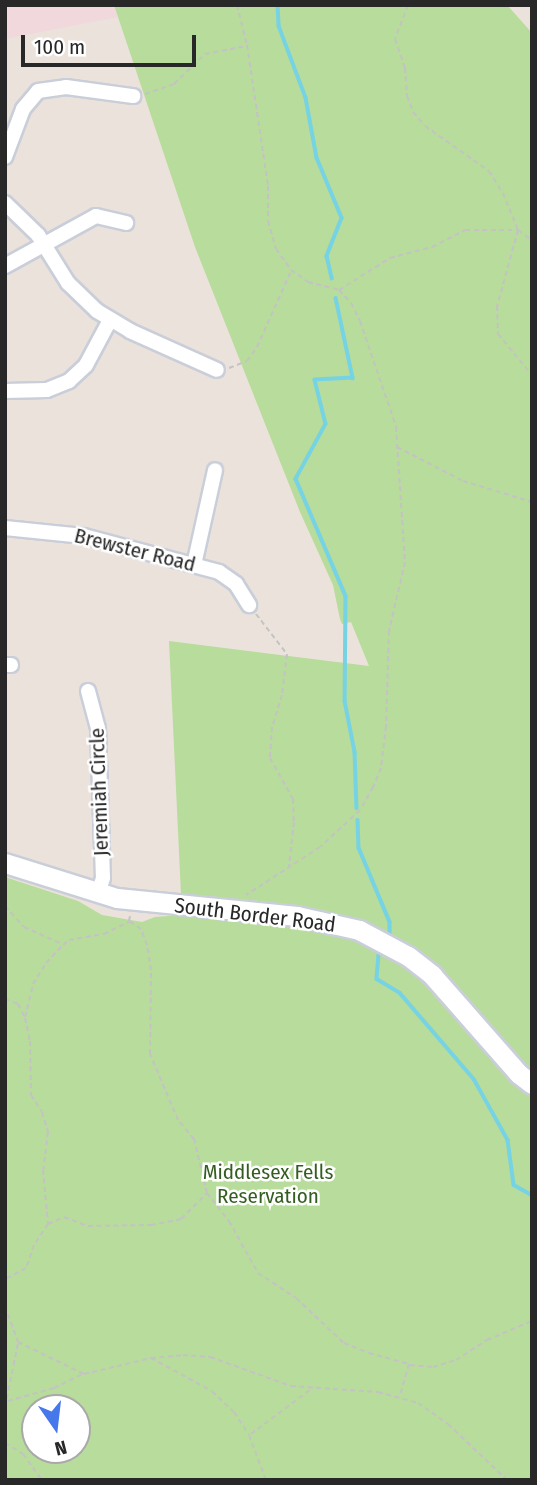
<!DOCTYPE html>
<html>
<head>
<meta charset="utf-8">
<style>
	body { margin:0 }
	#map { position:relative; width:537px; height:1485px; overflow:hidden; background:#eae2db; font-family:"Fira Sans Condensed",sans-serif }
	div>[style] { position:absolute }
	.medical>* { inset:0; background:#f0d8dc }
	.green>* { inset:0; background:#b8dc9b }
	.stream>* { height:3.5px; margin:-1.75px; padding:0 1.75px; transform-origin:1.75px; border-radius:1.75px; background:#75d3e4 }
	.path>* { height:2px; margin-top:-1px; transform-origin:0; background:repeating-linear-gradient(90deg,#c3c3c3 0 5px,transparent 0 8.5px) }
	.roads { filter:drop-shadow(2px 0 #c9ced9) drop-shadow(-2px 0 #c9ced9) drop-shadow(0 2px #c9ced9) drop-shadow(0 -2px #c9ced9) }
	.street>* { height:14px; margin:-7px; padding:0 7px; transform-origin:7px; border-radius:7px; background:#fff }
	.secondary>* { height:19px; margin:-9.5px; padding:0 9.5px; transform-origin:9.5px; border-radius:9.5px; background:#fff }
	span { translate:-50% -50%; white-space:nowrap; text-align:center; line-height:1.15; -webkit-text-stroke:5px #fff; paint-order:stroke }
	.street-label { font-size:21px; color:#282828 }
	.park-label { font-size:21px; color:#335e1f }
	.frame { position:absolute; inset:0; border:7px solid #282828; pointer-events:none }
	.north { position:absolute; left:21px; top:1394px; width:70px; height:70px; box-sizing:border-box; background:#fff; border:2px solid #a9a9a9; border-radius:50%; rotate:166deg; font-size:19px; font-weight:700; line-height:28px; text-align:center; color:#282828 }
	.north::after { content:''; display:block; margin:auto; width:24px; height:32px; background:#4677eb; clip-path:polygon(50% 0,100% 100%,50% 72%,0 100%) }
	.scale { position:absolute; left:21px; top:35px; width:175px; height:32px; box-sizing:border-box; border:4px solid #282828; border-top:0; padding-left:9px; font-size:21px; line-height:24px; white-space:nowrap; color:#282828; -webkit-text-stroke:5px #fff; paint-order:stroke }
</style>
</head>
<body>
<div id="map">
	<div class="medical">
		<i style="clip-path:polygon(5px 5px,114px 5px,118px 17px,5px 39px)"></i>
	</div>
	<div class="green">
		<i style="clip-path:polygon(evenodd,114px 5px,507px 5px,532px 33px,532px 1480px,5px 1480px,5px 877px,78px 901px,102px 915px,142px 922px,155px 917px,182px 915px,169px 641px,369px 666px,351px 622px,342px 624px,340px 619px,333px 585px,300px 512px,195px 247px,114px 5px,35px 1408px,77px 1408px,77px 1450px,35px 1450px,35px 1408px)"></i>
	</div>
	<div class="stream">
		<i style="left:278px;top:5px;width:21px;rotate:87deg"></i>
		<i style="left:279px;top:26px;width:77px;rotate:69.4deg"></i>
		<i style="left:306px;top:98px;width:61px;rotate:79.6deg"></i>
		<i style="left:317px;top:158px;width:65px;rotate:67.4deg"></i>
		<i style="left:342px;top:218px;width:41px;rotate:111.5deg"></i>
		<i style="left:327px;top:256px;width:23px;rotate:77deg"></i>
		<i style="left:336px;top:298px;width:82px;rotate:78deg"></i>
		<i style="left:353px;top:378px;width:38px;rotate:177deg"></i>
		<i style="left:315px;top:380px;width:45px;rotate:76deg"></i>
		<i style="left:326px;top:424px;width:63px;rotate:118.6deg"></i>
		<i style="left:296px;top:479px;width:127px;rotate:66.9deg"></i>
		<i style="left:346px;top:596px;width:105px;rotate:90.5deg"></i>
		<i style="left:345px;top:701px;width:52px;rotate:78.9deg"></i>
		<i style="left:355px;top:752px;width:56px;rotate:88deg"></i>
		<i style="left:358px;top:820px;width:28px;rotate:88deg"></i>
		<i style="left:359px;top:848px;width:80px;rotate:67.3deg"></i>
		<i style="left:390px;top:922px;width:13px;rotate:90deg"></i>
		<i style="left:379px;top:955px;width:24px;rotate:95deg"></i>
		<i style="left:377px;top:979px;width:27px;rotate:31deg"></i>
		<i style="left:400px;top:993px;width:113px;rotate:49.3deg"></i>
		<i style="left:474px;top:1079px;width:70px;rotate:60.9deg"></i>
		<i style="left:508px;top:1140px;width:45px;rotate:82.4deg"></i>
		<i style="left:514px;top:1185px;width:21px;rotate:29deg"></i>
	</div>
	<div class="path">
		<i style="left:237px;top:5px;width:41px;rotate:76deg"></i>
		<i style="left:247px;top:45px;width:143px;rotate:81.5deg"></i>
		<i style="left:268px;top:186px;width:35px;rotate:90deg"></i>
		<i style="left:268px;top:221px;width:29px;rotate:74deg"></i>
		<i style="left:276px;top:249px;width:26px;rotate:54deg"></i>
		<i style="left:291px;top:270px;width:21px;rotate:35deg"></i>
		<i style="left:308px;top:282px;width:32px;rotate:14deg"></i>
		<i style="left:339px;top:290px;width:18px;rotate:47deg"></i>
		<i style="left:351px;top:303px;width:20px;rotate:63deg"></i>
		<i style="left:360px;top:321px;width:112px;rotate:71.2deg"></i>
		<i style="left:396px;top:427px;width:135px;rotate:86.2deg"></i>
		<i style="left:405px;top:562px;width:71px;rotate:103.1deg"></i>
		<i style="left:389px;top:631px;width:95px;rotate:91.8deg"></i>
		<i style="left:386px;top:726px;width:42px;rotate:96.8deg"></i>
		<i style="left:381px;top:768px;width:21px;rotate:113deg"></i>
		<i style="left:373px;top:787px;width:26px;rotate:119deg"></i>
		<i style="left:360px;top:810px;width:54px;rotate:137.2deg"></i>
		<i style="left:320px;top:847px;width:88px;rotate:147deg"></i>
		<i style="left:408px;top:5px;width:36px;rotate:111deg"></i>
		<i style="left:395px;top:39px;width:31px;rotate:71deg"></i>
		<i style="left:405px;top:68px;width:28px;rotate:86deg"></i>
		<i style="left:407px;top:96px;width:17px;rotate:69deg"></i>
		<i style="left:413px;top:112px;width:18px;rotate:49deg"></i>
		<i style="left:425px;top:126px;width:78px;rotate:35.1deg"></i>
		<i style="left:489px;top:171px;width:26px;rotate:58deg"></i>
		<i style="left:503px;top:193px;width:40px;rotate:68deg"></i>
		<i style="left:518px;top:230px;width:79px;rotate:105.4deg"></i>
		<i style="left:497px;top:306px;width:28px;rotate:88deg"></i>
		<i style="left:498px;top:334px;width:53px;rotate:50.3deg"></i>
		<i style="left:145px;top:94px;width:31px;rotate:-19deg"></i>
		<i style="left:174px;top:84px;width:43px;rotate:-44.1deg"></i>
		<i style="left:205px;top:54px;width:42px;rotate:-11deg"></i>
		<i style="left:339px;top:290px;width:60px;rotate:-32.1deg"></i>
		<i style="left:390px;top:258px;width:43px;rotate:-14.7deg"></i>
		<i style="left:432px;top:247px;width:37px;rotate:-27deg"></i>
		<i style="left:465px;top:230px;width:53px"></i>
		<i style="left:518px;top:230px;width:17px;rotate:36deg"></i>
		<i style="left:229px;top:368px;width:19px;rotate:-21deg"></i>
		<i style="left:247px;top:361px;width:17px;rotate:-54deg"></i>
		<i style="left:257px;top:347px;width:83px;rotate:-65.9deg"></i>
		<i style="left:397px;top:447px;width:74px;rotate:27.3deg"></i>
		<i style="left:463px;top:481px;width:72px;rotate:16.9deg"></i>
		<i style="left:256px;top:614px;width:51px;rotate:52.2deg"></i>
		<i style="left:287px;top:654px;width:41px;rotate:97deg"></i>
		<i style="left:282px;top:695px;width:34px;rotate:107deg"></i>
		<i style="left:272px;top:727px;width:31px;rotate:94deg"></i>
		<i style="left:270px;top:758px;width:47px;rotate:60.7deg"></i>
		<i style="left:293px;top:799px;width:23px;rotate:88deg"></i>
		<i style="left:294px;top:822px;width:44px;rotate:96.5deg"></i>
		<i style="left:5px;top:906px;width:28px;rotate:48deg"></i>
		<i style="left:24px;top:927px;width:42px;rotate:24.1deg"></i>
		<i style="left:5px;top:999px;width:14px;rotate:21deg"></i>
		<i style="left:18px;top:1004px;width:16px;rotate:63deg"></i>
		<i style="left:25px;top:1018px;width:24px;rotate:78deg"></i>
		<i style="left:30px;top:1041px;width:54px;rotate:88.9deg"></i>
		<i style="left:31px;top:1095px;width:20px;rotate:57deg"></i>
		<i style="left:42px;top:1112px;width:21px;rotate:73deg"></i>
		<i style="left:48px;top:1132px;width:38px;rotate:97deg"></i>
		<i style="left:43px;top:1170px;width:54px;rotate:84.7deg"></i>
		<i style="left:48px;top:1224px;width:25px;rotate:124deg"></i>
		<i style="left:34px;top:1245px;width:24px;rotate:109deg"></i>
		<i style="left:26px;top:1268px;width:24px;rotate:152deg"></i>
		<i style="left:25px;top:1017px;width:34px;rotate:-76deg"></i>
		<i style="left:33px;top:984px;width:25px;rotate:-58deg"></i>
		<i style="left:46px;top:963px;width:25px;rotate:-47deg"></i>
		<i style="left:63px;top:945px;width:8px;rotate:-40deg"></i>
		<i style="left:69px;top:940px;width:36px;rotate:-10deg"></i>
		<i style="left:104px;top:934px;width:28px;rotate:-26deg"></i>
		<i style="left:207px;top:1193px;width:36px;rotate:52deg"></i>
		<i style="left:229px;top:1221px;width:60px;rotate:60.9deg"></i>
		<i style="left:258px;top:1273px;width:45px;rotate:33.3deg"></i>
		<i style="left:296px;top:1298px;width:66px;rotate:43.2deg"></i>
		<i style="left:344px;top:1343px;width:27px;rotate:22deg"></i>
		<i style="left:369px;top:1353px;width:41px;rotate:15.4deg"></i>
		<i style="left:409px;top:1364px;width:35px;rotate:106deg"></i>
		<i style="left:48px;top:1224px;width:17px;rotate:-24deg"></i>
		<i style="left:64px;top:1217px;width:26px;rotate:21deg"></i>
		<i style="left:88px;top:1226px;width:63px;rotate:-0.9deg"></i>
		<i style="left:151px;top:1225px;width:31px;rotate:-11deg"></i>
		<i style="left:181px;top:1219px;width:37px;rotate:-45deg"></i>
		<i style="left:207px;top:1193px;width:56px;rotate:-103.5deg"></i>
		<i style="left:194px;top:1139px;width:25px;rotate:-130deg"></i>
		<i style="left:178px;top:1120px;width:72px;rotate:-113deg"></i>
		<i style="left:150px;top:1054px;width:84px;rotate:-89.3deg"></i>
		<i style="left:151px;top:970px;width:25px;rotate:-99deg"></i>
		<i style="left:147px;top:945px;width:17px;rotate:-111deg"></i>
		<i style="left:141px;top:929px;width:14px;rotate:-146deg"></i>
		<i style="left:129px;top:921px;width:5px;rotate:-79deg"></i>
		<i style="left:5px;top:1306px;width:38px;rotate:70deg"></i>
		<i style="left:18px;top:1342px;width:73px;rotate:25.9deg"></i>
		<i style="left:84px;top:1374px;width:69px;rotate:-13.4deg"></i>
		<i style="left:151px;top:1358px;width:69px;rotate:28.4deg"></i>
		<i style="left:212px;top:1391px;width:30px;rotate:44deg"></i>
		<i style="left:234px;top:1412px;width:27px;rotate:57deg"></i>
		<i style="left:249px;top:1435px;width:48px;rotate:69.3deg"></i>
		<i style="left:151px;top:1358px;width:32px;rotate:-5deg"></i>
		<i style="left:183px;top:1355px;width:27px;rotate:4deg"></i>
		<i style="left:210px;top:1357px;width:86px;rotate:19.7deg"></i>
		<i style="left:291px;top:1386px;width:87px;rotate:3.9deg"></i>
		<i style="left:378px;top:1392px;width:41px;rotate:15.4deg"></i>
		<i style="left:418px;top:1403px;width:37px;rotate:35deg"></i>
		<i style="left:448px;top:1424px;width:81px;rotate:43.5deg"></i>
		<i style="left:410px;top:1365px;width:23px;rotate:5deg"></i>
		<i style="left:433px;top:1367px;width:24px;rotate:-17deg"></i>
		<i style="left:456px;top:1360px;width:37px;rotate:-33deg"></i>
		<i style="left:487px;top:1340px;width:49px;rotate:-22.9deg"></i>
		<i style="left:8px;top:1401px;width:48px;rotate:-15.8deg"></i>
		<i style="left:54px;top:1388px;width:32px;rotate:-26deg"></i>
		<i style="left:5px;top:1407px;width:65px;rotate:-78.5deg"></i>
		<i style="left:251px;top:1434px;width:75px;rotate:-36.9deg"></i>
		<i style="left:5px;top:1443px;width:21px;rotate:31deg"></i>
		<i style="left:23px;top:1454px;width:32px;rotate:54deg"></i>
	</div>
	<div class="roads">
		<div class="street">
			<i style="left:5px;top:157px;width:51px;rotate:-69.4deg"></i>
			<i style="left:23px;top:109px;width:23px;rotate:-50deg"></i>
			<i style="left:38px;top:91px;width:28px;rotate:-8deg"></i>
			<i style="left:66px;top:87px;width:68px;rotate:7.7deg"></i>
			<i style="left:5px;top:203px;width:46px;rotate:44.1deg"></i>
			<i style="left:38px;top:235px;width:57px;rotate:58deg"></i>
			<i style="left:68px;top:283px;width:40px;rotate:44deg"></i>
			<i style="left:97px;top:311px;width:39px;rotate:31deg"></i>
			<i style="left:130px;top:331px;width:95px;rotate:24.1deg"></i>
			<i style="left:5px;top:266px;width:104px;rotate:-28.8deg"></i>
			<i style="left:96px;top:216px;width:31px;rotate:13deg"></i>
			<i style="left:5px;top:391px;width:42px;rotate:-1.4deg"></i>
			<i style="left:47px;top:390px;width:24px;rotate:-22deg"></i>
			<i style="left:69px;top:381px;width:23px;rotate:-43deg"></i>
			<i style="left:86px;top:365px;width:51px;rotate:-61.9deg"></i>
			<i style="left:5px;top:528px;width:79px;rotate:5.8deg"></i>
			<i style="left:84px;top:536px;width:140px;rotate:14.9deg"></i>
			<i style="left:219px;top:572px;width:21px;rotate:35deg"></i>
			<i style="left:236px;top:584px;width:25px;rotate:58deg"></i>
			<i style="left:194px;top:565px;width:97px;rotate:-77.5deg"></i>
			<i style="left:5px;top:665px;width:6px"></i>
			<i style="left:88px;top:691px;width:38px;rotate:75deg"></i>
			<i style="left:98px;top:728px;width:150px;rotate:88.1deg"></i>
			<i style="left:103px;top:878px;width:17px;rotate:107deg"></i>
		</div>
		<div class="secondary">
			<i style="left:5px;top:863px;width:117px;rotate:17.4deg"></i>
			<i style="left:117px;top:898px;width:181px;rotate:5.7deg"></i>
			<i style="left:297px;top:916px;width:64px;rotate:12.7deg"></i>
			<i style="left:359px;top:930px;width:55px;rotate:28deg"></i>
			<i style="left:408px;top:956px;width:31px;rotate:38deg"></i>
			<i style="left:432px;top:975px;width:132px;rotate:48.7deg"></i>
			<i style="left:519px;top:1074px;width:16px;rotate:38deg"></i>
		</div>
	</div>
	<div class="street-label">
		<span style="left:135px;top:550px;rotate:14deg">Brewster Road</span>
		<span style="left:99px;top:792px;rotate:-92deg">Jeremiah Circle</span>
		<span style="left:255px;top:915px;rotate:7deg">South Border Road</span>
	</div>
	<div class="park-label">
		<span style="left:268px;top:1184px">Middlesex Fells<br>Reservation</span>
	</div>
	<div class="frame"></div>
	<div class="north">N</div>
	<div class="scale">100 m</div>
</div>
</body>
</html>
